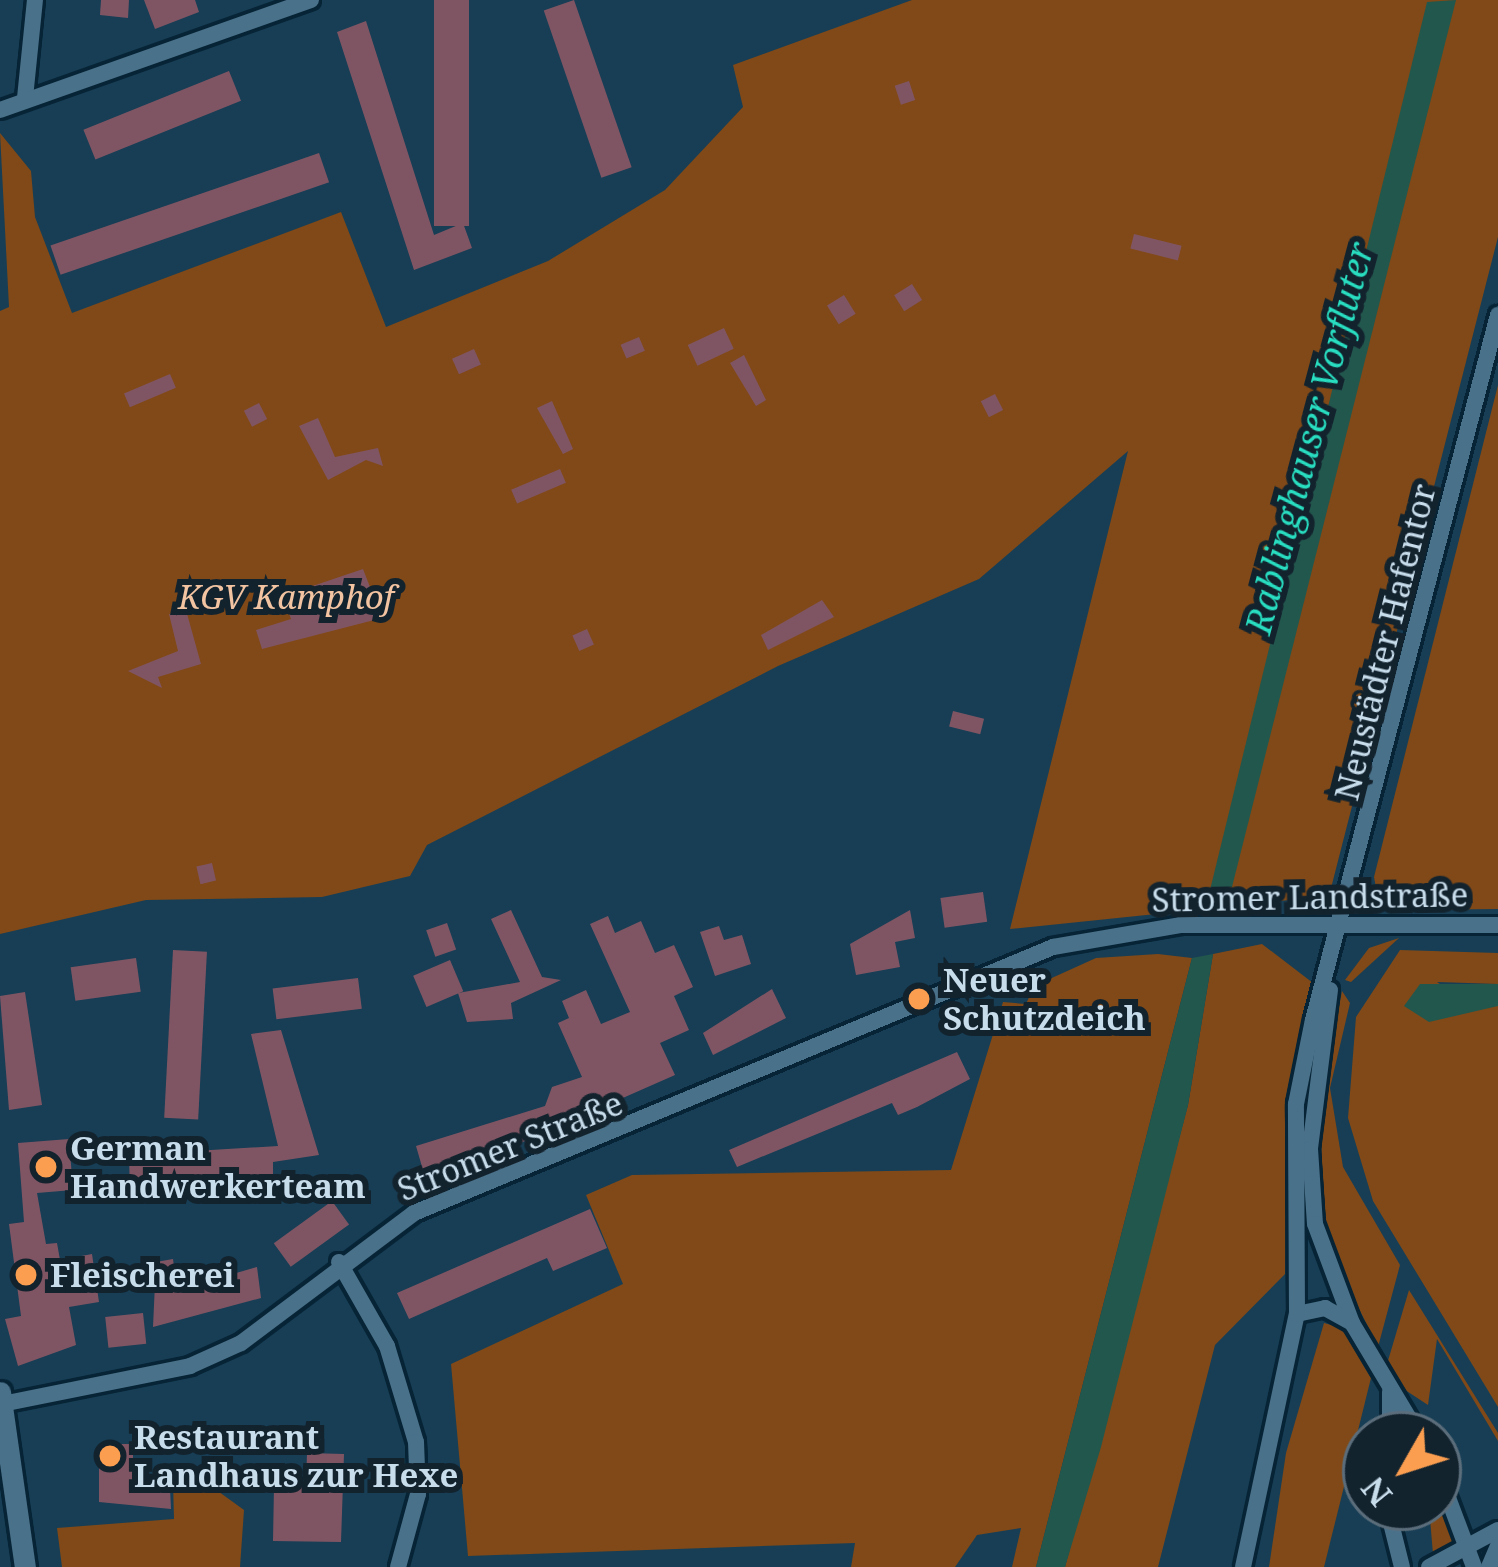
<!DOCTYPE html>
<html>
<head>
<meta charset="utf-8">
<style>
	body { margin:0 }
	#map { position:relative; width:1498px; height:1567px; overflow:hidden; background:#173e55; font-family:"Noto Serif",serif }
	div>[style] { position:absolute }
	.green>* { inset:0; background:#804917 }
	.water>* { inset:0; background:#22574d }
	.building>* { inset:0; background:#805563; transform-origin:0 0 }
	.roads { filter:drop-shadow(3px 0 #062435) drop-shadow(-3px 0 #062435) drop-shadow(0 3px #062435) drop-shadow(0 -3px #062435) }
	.minor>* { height:16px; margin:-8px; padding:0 8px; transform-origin:8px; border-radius:8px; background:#4a718a }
	.tertiary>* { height:21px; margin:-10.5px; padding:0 10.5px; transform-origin:10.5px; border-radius:10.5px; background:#4a718a }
	.dots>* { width:33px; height:33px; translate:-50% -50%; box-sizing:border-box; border:6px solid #13232e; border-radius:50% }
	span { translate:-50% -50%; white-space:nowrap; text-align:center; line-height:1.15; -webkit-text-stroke:12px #13232e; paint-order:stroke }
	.park-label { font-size:33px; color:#f2c4a1; font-style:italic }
	.street-label { font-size:33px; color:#c8ddec }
	.poi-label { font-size:33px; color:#c8ddec; font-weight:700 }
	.left { translate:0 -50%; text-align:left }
	.water-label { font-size:36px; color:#28ddc0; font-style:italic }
	.north { position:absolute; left:1342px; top:1411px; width:120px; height:120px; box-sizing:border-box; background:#13232e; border:3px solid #5b6d7a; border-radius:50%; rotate:231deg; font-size:33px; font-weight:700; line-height:48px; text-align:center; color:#c8ddec }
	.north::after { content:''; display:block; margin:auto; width:42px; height:54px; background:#fb9e50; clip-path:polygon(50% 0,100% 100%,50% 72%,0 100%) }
</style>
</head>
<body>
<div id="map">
	<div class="green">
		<i style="clip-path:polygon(912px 0,1498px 0,1498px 237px,1329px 896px,1010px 929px,1128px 451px,979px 579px,778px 666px,427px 845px,410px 876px,322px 897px,146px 900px,0 934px,0 311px,9px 307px,0 133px,31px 171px,35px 217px,72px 313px,341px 212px,386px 327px,548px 261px,665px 190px,743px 107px,733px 65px)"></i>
		<i style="clip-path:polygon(1498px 385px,1498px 909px,1404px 910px,1379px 904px,1374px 877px)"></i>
		<i style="clip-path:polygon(1399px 938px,1351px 982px,1345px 980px,1369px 948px)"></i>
		<i style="clip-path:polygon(1262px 944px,1313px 983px,1288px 1093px,1285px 1274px,1215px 1345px,1158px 1567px,1065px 1567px,1188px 1105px,1213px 954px)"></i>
		<i style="clip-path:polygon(1400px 950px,1498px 953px,1498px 984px,1437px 982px,1472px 1006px,1498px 1006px,1498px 1407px,1373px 1201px,1348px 1118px,1356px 1017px)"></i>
		<i style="clip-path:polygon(1158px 954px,1192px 958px,1036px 1567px,1012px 1567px,1021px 1528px,977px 1535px,955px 1567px,851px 1567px,855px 1543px,468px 1556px,451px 1364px,623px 1284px,586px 1195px,632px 1175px,951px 1170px,1003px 1002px,1026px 1004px,1034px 986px,1096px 958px)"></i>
		<i style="clip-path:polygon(1342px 991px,1350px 1003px,1330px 1088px,1343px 1167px,1400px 1265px,1378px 1347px,1322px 1234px,1321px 1097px)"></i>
		<i style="clip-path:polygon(1409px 1290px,1498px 1433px,1498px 1441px,1437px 1339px,1428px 1405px,1399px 1386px,1387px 1364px)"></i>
		<i style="clip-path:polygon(1324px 1323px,1342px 1328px,1371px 1378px,1324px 1567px,1269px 1567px,1286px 1453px)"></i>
		<i style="clip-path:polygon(193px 1473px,244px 1510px,240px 1567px,62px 1567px,57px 1528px,174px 1519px,173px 1483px)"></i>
		<i style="clip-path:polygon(1438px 1492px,1458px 1540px,1433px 1554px,1429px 1507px)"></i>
	</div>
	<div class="water">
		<i style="clip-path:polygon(1456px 0,1232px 887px,1210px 890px,1427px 2px)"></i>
		<i style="clip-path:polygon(1213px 954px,1188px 1105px,1101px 1447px,1065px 1567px,1036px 1567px,1192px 958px)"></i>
		<i style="clip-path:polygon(1420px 984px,1498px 984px,1498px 1006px,1429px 1022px,1404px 1006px)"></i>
	</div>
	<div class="building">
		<i style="clip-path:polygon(101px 0,129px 0,128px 18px,100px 15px)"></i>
		<i style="clip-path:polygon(144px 0,195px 0,199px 12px,155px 29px)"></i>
		<i style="left:434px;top:0;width:35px;height:226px"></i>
		<i style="left:574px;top:0;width:177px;height:32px;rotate:71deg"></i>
		<i style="clip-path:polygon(366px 21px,434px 235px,463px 223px,472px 248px,414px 270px,337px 32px)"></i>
		<i style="left:229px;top:71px;width:32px;height:157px;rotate:68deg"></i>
		<i style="left:909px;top:81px;width:20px;height:15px;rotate:72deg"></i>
		<i style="left:319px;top:153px;width:31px;height:284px;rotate:71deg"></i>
		<i style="left:1134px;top:234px;width:49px;height:15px;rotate:14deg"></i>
		<i style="left:912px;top:284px;width:19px;height:21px;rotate:58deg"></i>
		<i style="left:844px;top:295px;width:22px;height:20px;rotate:58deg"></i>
		<i style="left:724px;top:328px;width:23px;height:40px;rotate:65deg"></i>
		<i style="left:639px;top:337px;width:15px;height:20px;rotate:67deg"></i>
		<i style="left:474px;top:349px;width:17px;height:24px;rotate:66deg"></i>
		<i style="clip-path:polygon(744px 355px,766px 400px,756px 406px,730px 363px)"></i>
		<i style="left:170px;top:374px;width:15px;height:50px;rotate:67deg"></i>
		<i style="left:995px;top:394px;width:18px;height:16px;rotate:63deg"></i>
		<i style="clip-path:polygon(552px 401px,573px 449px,563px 454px,537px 408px)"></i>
		<i style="left:259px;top:403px;width:18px;height:17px;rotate:63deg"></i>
		<i style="clip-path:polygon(318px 418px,335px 457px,378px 448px,383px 466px,366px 460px,328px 480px,299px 426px)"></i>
		<i style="left:560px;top:469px;width:15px;height:53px;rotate:67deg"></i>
		<i style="clip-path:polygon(363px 569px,382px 618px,262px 649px,256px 630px,291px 619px,283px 596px)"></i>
		<i style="clip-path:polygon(822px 600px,834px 617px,768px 650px,761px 635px)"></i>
		<i style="clip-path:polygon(186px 610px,201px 664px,158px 677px,162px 688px,128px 671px,178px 651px,169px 614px)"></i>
		<i style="left:587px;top:629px;width:17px;height:16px;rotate:66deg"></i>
		<i style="left:953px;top:711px;width:32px;height:16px;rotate:14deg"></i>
		<i style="left:212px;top:863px;width:18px;height:16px;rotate:77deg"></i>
		<i style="left:983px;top:892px;width:30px;height:43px;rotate:82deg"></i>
		<i style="clip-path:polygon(511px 910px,542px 977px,561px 980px,511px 1003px,513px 1019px,467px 1022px,458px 993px,520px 982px,491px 919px)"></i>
		<i style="clip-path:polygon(910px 910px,915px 938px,895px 942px,900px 967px,856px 975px,850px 944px)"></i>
		<i style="clip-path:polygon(608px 916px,615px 933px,641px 921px,655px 953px,674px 945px,693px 987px,674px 996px,689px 1030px,660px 1043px,675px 1075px,427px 1184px,416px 1146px,545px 1106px,552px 1087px,582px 1077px,558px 1023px,569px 1018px,562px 1001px,586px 990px,601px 1024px,630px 1012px,590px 924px)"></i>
		<i style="left:447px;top:923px;width:28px;height:22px;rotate:71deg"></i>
		<i style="clip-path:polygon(719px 926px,724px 940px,742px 935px,751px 964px,715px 976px,700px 932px)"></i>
		<i style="left:173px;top:950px;width:34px;height:168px;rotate:3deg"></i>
		<i style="left:136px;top:958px;width:34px;height:66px;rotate:82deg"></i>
		<i style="left:450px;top:960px;width:34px;height:40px;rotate:67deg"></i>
		<i style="left:358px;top:978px;width:31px;height:86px;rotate:83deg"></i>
		<i style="clip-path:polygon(772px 989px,786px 1018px,713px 1055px,703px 1033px)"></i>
		<i style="clip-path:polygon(25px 992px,42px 1105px,9px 1110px,0 996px)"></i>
		<i style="clip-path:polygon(281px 1030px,319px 1155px,273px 1162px,273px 1196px,253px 1196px,254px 1179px,222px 1178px,222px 1191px,130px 1193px,129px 1155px,278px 1146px,251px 1034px)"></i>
		<i style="clip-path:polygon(957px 1052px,970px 1079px,917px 1107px,898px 1115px,892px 1103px,737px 1167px,729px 1150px)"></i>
		<i style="clip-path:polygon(69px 1139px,73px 1190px,37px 1193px,46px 1244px,57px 1243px,60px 1260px,92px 1254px,99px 1302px,69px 1307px,76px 1345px,18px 1366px,5px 1319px,21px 1316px,9px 1224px,24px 1222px,18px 1143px)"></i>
		<i style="left:332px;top:1201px;width:29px;height:72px;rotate:54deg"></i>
		<i style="clip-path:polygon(590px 1209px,607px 1248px,553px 1271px,547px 1258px,409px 1319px,397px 1293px)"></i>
		<i style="clip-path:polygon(173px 1259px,177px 1290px,257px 1267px,261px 1298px,153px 1327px,156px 1262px)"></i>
		<i style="left:143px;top:1313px;width:31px;height:38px;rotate:84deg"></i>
		<i style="clip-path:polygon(99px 1444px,133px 1444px,133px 1488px,170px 1488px,171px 1509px,99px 1502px)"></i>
		<i style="clip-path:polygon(307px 1453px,344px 1454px,341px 1542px,273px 1541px,274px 1486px,306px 1487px)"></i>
	</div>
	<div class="roads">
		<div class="minor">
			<i style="left:25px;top:98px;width:99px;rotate:-84.2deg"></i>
			<i style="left:0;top:110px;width:330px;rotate:-19.5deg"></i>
			<i style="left:1330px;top:990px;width:160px;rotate:97.2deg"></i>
			<i style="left:1310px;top:1149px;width:75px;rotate:86.2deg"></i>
			<i style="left:1315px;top:1224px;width:106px;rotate:69.5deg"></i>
			<i style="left:1352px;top:1323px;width:131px;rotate:59.1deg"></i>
			<i style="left:339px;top:1262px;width:97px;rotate:60.3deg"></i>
			<i style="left:387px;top:1346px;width:100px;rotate:73.2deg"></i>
			<i style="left:416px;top:1442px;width:52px;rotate:87.8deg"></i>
			<i style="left:418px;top:1494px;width:76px;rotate:105.3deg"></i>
			<i style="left:1297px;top:1314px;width:29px;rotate:-12deg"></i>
			<i style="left:1325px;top:1308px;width:31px;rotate:29deg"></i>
			<i style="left:2px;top:1404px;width:192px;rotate:-11.4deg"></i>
			<i style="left:190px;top:1366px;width:56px;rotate:-24.3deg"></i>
			<i style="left:241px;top:1343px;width:216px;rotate:-36.9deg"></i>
			<i style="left:414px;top:1213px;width:692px;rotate:-22.6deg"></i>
			<i style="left:1053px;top:947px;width:129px;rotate:-9.8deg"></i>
			<i style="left:1180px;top:925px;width:318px"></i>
			<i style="left:1390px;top:1435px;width:43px;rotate:-90deg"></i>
			<i style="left:1438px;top:1471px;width:103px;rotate:69.4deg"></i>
			<i style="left:1387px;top:1507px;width:62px;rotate:76deg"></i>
			<i style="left:1243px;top:1567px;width:259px;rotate:-78deg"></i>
			<i style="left:1297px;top:1314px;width:210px;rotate:-90.3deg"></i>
			<i style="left:1296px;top:1104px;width:86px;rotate:-78.6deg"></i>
			<i style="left:1313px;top:1020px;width:729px;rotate:-75.3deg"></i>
			<i style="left:1429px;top:1567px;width:78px;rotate:-28.2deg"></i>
			<i style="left:1489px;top:1567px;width:23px;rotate:-67deg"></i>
		</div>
		<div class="tertiary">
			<i style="left:0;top:1392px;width:177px;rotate:81.9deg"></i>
		</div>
	</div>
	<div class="dots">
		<i style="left:919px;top:999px;background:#fb9e50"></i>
		<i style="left:46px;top:1167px;background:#fb9e50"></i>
		<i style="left:26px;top:1275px;background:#fb9e50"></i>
		<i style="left:110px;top:1456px;background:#fb9e50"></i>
	</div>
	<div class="park-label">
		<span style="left:286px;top:597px">KGV Kamphof</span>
	</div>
	<div class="street-label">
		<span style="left:1385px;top:642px;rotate:-76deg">Neustädter Hafentor</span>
		<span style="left:1310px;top:897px;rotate:-1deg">Stromer Landstraße</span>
		<span style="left:510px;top:1146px;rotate:-22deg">Stromer Straße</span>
	</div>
	<div class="poi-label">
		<span class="left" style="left:943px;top:999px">Neuer<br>Schutzdeich</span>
		<span class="left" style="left:70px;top:1167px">German<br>Handwerkerteam</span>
		<span class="left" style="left:50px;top:1275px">Fleischerei</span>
		<span class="left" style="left:134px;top:1456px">Restaurant<br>Landhaus zur Hexe</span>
	</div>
	<div class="water-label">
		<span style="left:1309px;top:438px;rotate:-75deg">Rablinghauser Vorfluter</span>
	</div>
	<div class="north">N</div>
</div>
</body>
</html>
